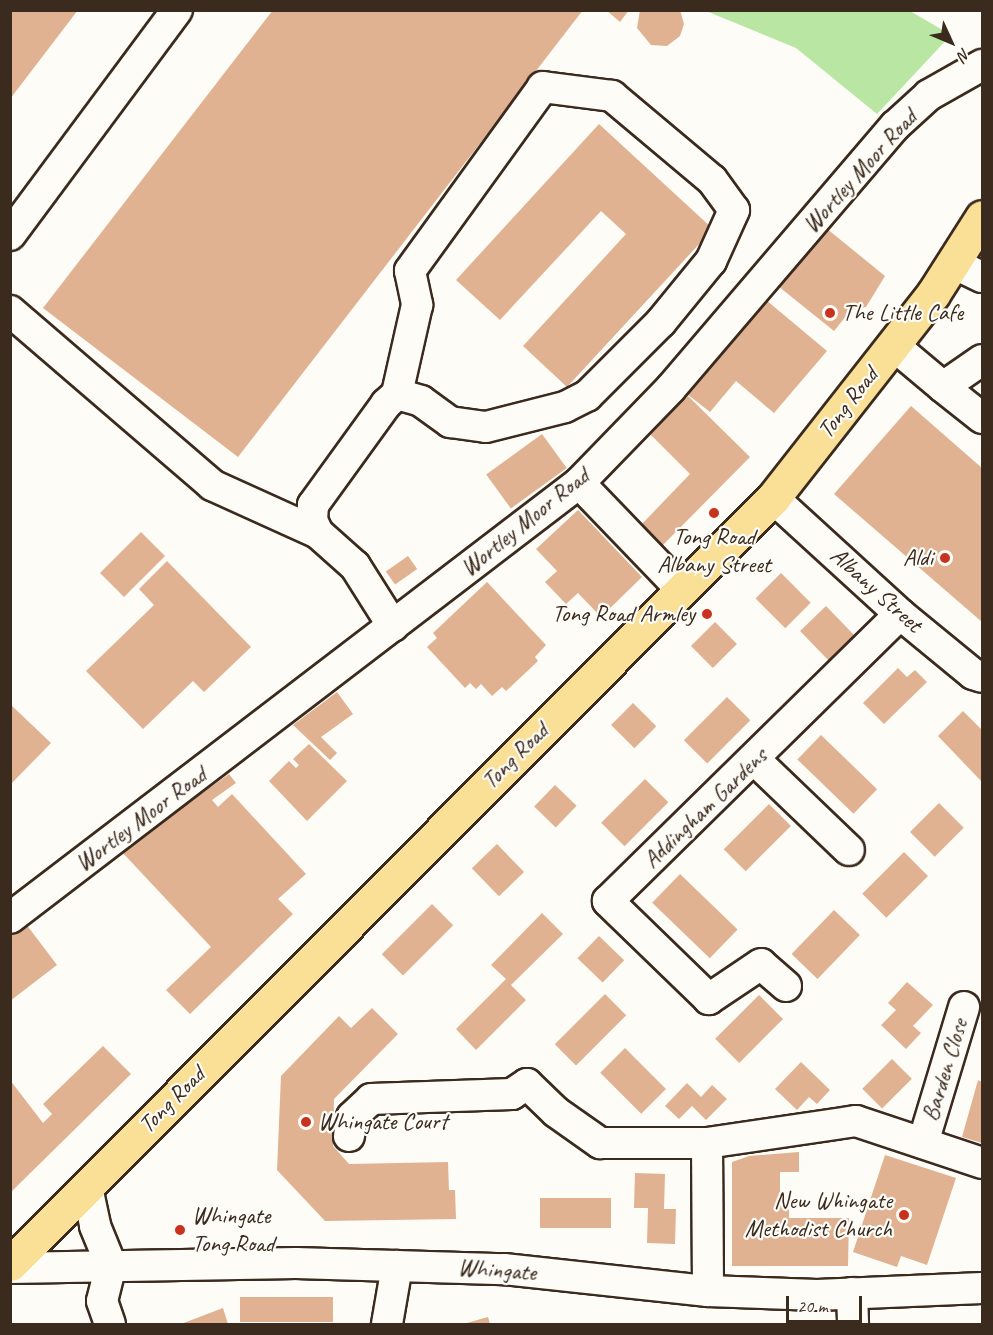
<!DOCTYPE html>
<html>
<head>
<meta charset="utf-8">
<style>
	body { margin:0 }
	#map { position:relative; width:993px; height:1335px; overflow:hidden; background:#fdfcf7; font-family:Caveat,sans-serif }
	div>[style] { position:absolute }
	.green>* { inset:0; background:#bae6a3 }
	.building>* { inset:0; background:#e0b291; transform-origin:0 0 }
	.roads { filter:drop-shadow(2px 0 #3b2a1e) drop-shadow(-2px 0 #3b2a1e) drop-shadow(0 2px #3b2a1e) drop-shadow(0 -2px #3b2a1e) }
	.minor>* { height:30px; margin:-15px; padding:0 15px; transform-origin:15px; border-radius:15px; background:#fdfcf7 }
	.major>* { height:33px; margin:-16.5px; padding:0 16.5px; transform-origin:16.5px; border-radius:16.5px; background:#fadf96 }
	.dots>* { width:16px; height:16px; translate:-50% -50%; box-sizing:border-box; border:3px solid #fdfcf7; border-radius:50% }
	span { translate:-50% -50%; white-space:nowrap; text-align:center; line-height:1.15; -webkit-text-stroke:4.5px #fdfcf7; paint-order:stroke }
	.street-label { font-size:24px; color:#3b2a1e }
	.poi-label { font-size:24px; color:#3b2a1e }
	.left { translate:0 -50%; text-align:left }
	.right { translate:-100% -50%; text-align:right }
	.frame { position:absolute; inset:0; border:12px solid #3b2a1e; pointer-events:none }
	.north { position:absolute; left:921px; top:12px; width:60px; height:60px; -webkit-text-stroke:4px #fdfcf7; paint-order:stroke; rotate:134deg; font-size:16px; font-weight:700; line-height:24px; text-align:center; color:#3b2a1e }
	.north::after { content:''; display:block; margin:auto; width:21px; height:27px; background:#3b2a1e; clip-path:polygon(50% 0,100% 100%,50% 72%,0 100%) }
	.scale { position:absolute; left:786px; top:1296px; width:76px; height:27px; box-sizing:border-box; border:3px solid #3b2a1e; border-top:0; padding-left:8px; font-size:18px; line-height:21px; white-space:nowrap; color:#3b2a1e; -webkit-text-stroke:4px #fdfcf7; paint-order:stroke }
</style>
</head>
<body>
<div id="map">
	<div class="green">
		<i style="clip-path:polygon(706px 11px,910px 11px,951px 35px,877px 114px,796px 48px)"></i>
	</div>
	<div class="building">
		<i style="clip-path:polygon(10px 10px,78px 10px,10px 99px)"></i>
		<i style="clip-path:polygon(273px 10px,583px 10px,238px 457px,43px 308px)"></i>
		<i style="clip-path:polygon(606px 10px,629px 10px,620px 22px)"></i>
		<i style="clip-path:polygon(640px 10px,680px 10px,684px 24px,680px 36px,667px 46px,651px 45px,637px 28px)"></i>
		<i style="clip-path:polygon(599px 124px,713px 229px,567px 387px,523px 346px,626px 234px,601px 211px,500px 320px,456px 280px)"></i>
		<i style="clip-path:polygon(826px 228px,885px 276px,866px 307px,851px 310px,834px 331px,778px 286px)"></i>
		<i style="clip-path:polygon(766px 300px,827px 351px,774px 413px,736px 381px,710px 412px,687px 394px)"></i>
		<i style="clip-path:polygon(688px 396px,750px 457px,662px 546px,641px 525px,690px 474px,650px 434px)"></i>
		<i style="clip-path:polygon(911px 406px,982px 468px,982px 622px,834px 494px)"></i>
		<i style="left:542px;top:434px;width:42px;height:69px;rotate:54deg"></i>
		<i style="clip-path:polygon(578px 510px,642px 577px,601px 617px,578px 593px,566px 604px,545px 582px,557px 571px,536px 549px)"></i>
		<i style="left:141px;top:532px;width:34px;height:58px;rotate:45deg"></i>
		<i style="left:408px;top:556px;width:16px;height:27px;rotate:55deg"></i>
		<i style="clip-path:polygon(167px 561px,251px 647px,204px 692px,193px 681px,143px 729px,86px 671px,154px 605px,139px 589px)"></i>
		<i style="left:781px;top:573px;width:42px;height:36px;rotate:45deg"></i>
		<i style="clip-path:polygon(487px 582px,546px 645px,535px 657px,538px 661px,506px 691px,502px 687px,492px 696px,481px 684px,476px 689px,470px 683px,465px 688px,427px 647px,437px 638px,433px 633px)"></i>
		<i style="left:826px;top:606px;width:42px;height:36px;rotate:46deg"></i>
		<i style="left:715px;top:622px;width:31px;height:34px;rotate:45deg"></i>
		<i style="clip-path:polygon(898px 668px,907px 677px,915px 670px,927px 682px,884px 724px,863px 703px)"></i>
		<i style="clip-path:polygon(337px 692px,353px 714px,321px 737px,337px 753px,330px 760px,293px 725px)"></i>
		<i style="left:727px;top:697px;width:33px;height:61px;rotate:45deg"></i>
		<i style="left:633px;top:703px;width:33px;height:31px;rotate:45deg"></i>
		<i style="clip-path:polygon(10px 704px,51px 743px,10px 785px)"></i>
		<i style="clip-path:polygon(963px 711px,982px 730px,982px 782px,938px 736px)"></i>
		<i style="left:821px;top:735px;width:78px;height:34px;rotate:44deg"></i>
		<i style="clip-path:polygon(309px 744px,347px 781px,307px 821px,269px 781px,289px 761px,296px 768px,299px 765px,293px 759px)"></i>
		<i style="clip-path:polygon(229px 774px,236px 783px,212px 800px,218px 807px,232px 794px,306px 874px,278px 899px,293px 914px,190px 1014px,166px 990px,211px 947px,121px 851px)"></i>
		<i style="left:645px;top:779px;width:33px;height:62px;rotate:45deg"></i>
		<i style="left:555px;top:785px;width:30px;height:30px;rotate:44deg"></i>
		<i style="left:939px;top:803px;width:35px;height:41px;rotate:45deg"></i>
		<i style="left:769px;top:804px;width:31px;height:64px;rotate:45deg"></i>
		<i style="left:497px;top:844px;width:39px;height:35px;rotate:46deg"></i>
		<i style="left:904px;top:852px;width:34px;height:59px;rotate:45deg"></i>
		<i style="left:680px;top:874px;width:80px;height:40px;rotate:44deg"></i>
		<i style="left:432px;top:904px;width:30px;height:71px;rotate:45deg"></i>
		<i style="left:834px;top:910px;width:36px;height:61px;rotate:44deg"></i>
		<i style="clip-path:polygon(542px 913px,563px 934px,511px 985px,526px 1000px,476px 1050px,456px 1029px,506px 979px,491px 965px)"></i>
		<i style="clip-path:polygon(26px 924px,57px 965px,10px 1001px,10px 936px)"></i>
		<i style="left:599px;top:936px;width:35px;height:31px;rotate:44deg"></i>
		<i style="clip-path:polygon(907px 982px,933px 1005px,913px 1026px,921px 1033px,906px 1049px,881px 1025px,896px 1010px,888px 1003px)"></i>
		<i style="left:605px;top:994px;width:30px;height:71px;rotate:45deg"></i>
		<i style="left:759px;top:995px;width:34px;height:62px;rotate:45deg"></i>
		<i style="clip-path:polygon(372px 1008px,398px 1034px,334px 1099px,333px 1146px,349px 1164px,448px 1162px,449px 1190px,455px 1190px,456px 1219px,325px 1221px,277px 1170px,281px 1076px,339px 1016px,351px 1028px)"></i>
		<i style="clip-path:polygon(103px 1046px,131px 1074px,10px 1193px,10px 1080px,43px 1123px,52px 1114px,43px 1104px)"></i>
		<i style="left:625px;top:1048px;width:58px;height:35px;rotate:45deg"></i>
		<i style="left:892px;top:1059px;width:28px;height:42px;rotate:45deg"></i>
		<i style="clip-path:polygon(801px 1062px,830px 1090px,817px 1104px,809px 1097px,797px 1110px,775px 1089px)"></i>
		<i style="clip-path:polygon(978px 1080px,982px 1082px,982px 1143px,962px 1137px)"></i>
		<i style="clip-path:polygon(687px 1083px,701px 1097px,712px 1085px,727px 1099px,706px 1120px,692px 1106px,679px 1119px,665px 1106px)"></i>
		<i style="clip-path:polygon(799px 1152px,799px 1172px,780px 1172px,780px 1199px,789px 1199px,789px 1218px,849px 1218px,848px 1266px,732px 1266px,732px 1162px,749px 1156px)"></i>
		<i style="clip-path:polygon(885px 1155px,956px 1178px,927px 1265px,901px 1256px,897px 1267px,853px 1252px)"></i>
		<i style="clip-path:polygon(635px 1173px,665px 1174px,664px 1209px,676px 1209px,675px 1244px,647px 1243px,648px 1208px,634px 1208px)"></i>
		<i style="left:540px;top:1198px;width:71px;height:30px"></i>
		<i style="left:333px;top:1297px;width:25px;height:93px;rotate:90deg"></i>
		<i style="clip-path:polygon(223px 1308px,228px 1324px,181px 1324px)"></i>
		<i style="clip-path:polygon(488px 1317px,490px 1324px,463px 1324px)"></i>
	</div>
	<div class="roads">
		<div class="minor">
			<i style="left:10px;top:235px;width:280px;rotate:-53.4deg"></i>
			<i style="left:953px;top:263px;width:32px;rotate:26deg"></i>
			<i style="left:10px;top:311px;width:267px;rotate:40.7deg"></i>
			<i style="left:212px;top:485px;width:116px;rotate:24.4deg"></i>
			<i style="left:893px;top:345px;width:65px;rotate:40deg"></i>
			<i style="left:982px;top:360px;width:47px;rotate:145.3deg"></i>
			<i style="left:943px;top:387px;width:50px;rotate:38.5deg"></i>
			<i style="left:579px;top:483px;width:149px;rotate:46.1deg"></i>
			<i style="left:773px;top:498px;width:172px;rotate:42.4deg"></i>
			<i style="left:900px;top:614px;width:94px;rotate:39.4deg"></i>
			<i style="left:973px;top:674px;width:9px;rotate:18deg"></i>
			<i style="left:393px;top:626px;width:71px;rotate:-122.3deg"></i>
			<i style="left:355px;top:566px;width:50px;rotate:-138.3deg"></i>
			<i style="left:318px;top:533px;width:14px;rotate:-115deg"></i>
			<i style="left:312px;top:520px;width:15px;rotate:-86deg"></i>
			<i style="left:313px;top:505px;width:125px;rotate:-54.1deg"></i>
			<i style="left:386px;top:404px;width:15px;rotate:-42deg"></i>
			<i style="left:397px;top:394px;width:25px;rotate:16deg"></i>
			<i style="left:421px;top:401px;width:36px;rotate:36deg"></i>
			<i style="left:450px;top:422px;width:36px;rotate:8deg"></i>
			<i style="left:486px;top:427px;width:81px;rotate:-14.2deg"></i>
			<i style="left:565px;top:407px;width:25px;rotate:-27deg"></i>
			<i style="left:587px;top:396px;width:105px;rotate:-45deg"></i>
			<i style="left:661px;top:322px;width:79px;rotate:-50.7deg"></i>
			<i style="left:711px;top:261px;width:56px;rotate:-65.7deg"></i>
			<i style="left:734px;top:210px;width:37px;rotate:-126deg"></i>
			<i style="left:712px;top:180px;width:131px;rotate:-140deg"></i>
			<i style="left:612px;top:96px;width:70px;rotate:-172.6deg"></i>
			<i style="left:543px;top:87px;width:227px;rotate:125.9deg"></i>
			<i style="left:410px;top:271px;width:35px;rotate:78deg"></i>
			<i style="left:417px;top:305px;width:91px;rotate:102.7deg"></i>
			<i style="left:755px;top:760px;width:130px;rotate:43.8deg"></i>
			<i style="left:10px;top:918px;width:716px;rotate:-37.4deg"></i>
			<i style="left:579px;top:483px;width:132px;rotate:-45.9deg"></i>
			<i style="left:671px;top:388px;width:345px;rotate:-49.5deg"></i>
			<i style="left:895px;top:126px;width:46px;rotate:-42.4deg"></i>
			<i style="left:929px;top:95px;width:61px;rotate:-29.5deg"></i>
			<i style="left:786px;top:986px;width:33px;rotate:-139deg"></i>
			<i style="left:761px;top:964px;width:63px;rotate:146.1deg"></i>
			<i style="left:709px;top:999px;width:141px;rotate:-135.9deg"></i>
			<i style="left:608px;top:901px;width:409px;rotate:-44.5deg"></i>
			<i style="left:349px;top:1136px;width:19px;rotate:-81deg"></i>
			<i style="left:352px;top:1117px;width:26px;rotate:-43deg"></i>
			<i style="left:371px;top:1099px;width:141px;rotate:-2deg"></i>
			<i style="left:512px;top:1094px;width:18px;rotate:-34deg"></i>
			<i style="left:527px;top:1084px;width:40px;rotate:44deg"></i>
			<i style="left:556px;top:1112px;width:54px;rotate:35.2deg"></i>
			<i style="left:600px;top:1143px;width:107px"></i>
			<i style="left:707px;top:1143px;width:151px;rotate:-8.4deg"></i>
			<i style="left:856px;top:1121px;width:133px;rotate:18.4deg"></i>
			<i style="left:707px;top:1143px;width:148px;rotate:89.6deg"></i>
			<i style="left:923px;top:1143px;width:142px;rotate:-73.2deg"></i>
			<i style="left:87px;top:1187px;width:40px;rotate:78deg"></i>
			<i style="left:95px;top:1226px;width:42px;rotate:67.7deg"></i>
			<i style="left:111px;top:1265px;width:37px;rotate:104deg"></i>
			<i style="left:102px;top:1301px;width:24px;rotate:71deg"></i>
			<i style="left:10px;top:1268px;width:286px;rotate:-1deg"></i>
			<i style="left:296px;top:1263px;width:208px;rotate:1.7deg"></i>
			<i style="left:504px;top:1269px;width:205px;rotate:6.2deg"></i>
			<i style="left:708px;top:1291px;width:109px;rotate:2.1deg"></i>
			<i style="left:817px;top:1295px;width:165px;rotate:-2.4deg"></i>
			<i style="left:852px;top:1293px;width:31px;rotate:88deg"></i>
			<i style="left:387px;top:1324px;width:59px;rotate:-80.2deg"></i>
		</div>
		<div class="major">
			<i style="left:10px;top:1264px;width:1081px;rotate:-45.11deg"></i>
			<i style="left:773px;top:498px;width:259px;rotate:-51.9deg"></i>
			<i style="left:933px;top:294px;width:91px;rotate:-57.5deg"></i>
		</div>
	</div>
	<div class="dots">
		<i style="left:830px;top:313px;background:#c8321e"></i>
		<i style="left:714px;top:513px;background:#c8321e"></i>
		<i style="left:945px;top:558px;background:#c8321e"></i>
		<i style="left:707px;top:614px;background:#c8321e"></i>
		<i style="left:306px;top:1122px;background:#c8321e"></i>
		<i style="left:904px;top:1215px;background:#c8321e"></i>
		<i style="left:180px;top:1230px;background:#c8321e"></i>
	</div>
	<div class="street-label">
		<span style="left:860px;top:171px;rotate:-48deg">Wortley Moor Road</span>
		<span style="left:848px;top:403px;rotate:-52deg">Tong Road</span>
		<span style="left:525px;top:522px;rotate:-39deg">Wortley Moor Road</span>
		<span style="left:876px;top:590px;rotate:42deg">Albany Street</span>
		<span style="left:515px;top:756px;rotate:-45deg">Tong Road</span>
		<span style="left:705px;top:808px;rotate:-44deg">Addingham Gardens</span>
		<span style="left:141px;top:819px;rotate:-37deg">Wortley Moor Road</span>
		<span style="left:945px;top:1070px;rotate:-73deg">Barden Close</span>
		<span style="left:172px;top:1100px;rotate:-45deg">Tong Road</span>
		<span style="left:497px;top:1270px;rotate:4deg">Whingate</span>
	</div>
	<div class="poi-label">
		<span class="left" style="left:842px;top:313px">The Little Cafe</span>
		<span style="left:714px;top:551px">Tong Road<br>Albany Street</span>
		<span class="right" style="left:933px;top:558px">Aldi</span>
		<span class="right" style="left:695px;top:614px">Tong Road Armley</span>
		<span class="left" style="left:318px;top:1122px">Whingate Court</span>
		<span class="right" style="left:892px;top:1215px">New Whingate<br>Methodist Church</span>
		<span class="left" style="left:192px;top:1230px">Whingate<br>Tong Road</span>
	</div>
	<div class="frame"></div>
	<div class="north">N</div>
	<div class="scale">20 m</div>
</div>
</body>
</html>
